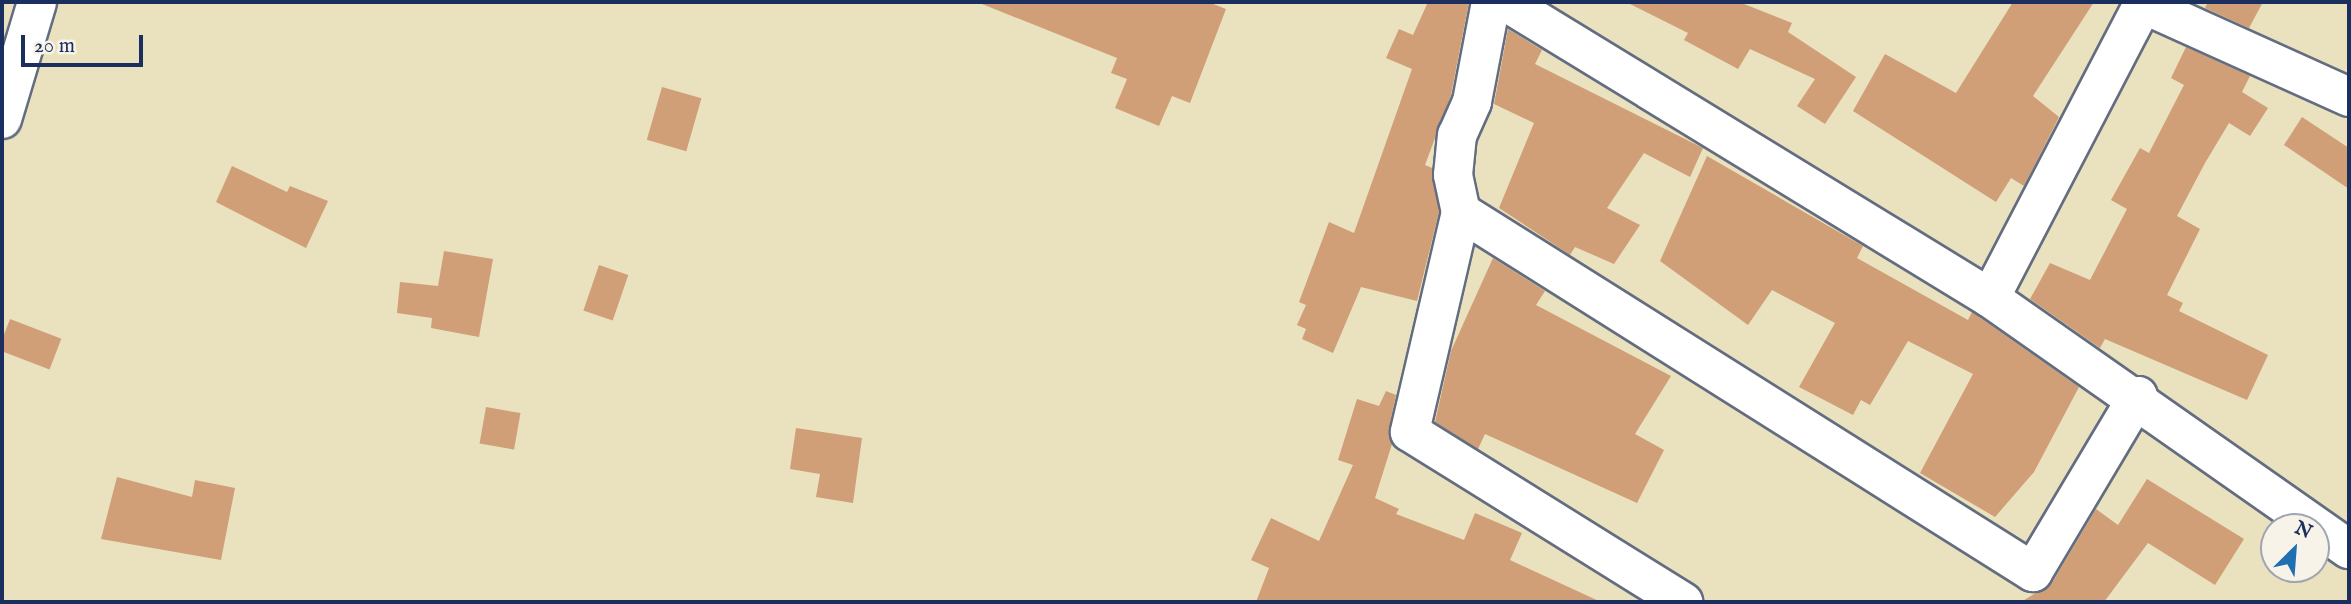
<!DOCTYPE html>
<html>
<head>
<meta charset="utf-8">
<style>
	body { margin:0 }
	#map { position:relative; width:2351px; height:604px; overflow:hidden; background:#eae1bf; font-family:"IM FELL English",serif }
	div>[style] { position:absolute }
	.building>* { inset:0; background:#d09e77; transform-origin:0 0 }
	.roads { filter:drop-shadow(2px 0 #636d80) drop-shadow(-2px 0 #636d80) drop-shadow(0 2px #636d80) drop-shadow(0 -2px #636d80) }
	.minor>* { height:38px; margin:-19px; padding:0 19px; transform-origin:19px; border-radius:19px; background:#fff }
	span { translate:-50% -50%; white-space:nowrap; text-align:center; line-height:1.15; -webkit-text-stroke:5px #f7f3e8; paint-order:stroke }
	.frame { position:absolute; inset:0; border:4px solid #1b2f5e; pointer-events:none }
	.north { position:absolute; left:2260px; top:513px; width:70px; height:70px; box-sizing:border-box; background:#f7f3e8; border:2px solid #9fa5b1; border-radius:50%; rotate:25deg; font-size:19px; font-weight:700; line-height:28px; text-align:center; color:#1b2f5e }
	.north::after { content:''; display:block; margin:auto; width:24px; height:32px; background:#1f6fb2; clip-path:polygon(50% 0,100% 100%,50% 72%,0 100%) }
	.scale { position:absolute; left:21px; top:35px; width:122px; height:32px; box-sizing:border-box; border:4px solid #1b2f5e; border-top:0; padding-left:9px; font-size:21px; line-height:24px; white-space:nowrap; color:#1b2f5e; -webkit-text-stroke:5px #f7f3e8; paint-order:stroke }
</style>
</head>
<body>
<div id="map">
	<div class="building">
		<i style="clip-path:polygon(977px 2px,1208px 2px,1226px 9px,1190px 103px,1172px 96px,1159px 126px,1115px 108px,1127px 79px,1111px 73px,1117px 58px)"></i>
		<i style="clip-path:polygon(1428px 2px,1469px 2px,1451px 95px,1425px 165px,1432px 168px,1439px 212px,1417px 301px,1361px 287px,1333px 353px,1302px 339px,1306px 329px,1297px 325px,1306px 305px,1299px 302px,1329px 222px,1354px 233px,1412px 69px,1386px 58px,1399px 29px,1413px 35px)"></i>
		<i style="clip-path:polygon(1626px 2px,1739px 2px,1792px 23px,1788px 32px,1856px 77px,1825px 124px,1797px 106px,1815px 79px,1750px 49px,1738px 69px,1684px 40px,1688px 33px)"></i>
		<i style="clip-path:polygon(2013px 2px,2094px 2px,2033px 96px,2059px 117px,2024px 186px,2011px 178px,1996px 202px,1853px 111px,1885px 54px,1956px 93px)"></i>
		<i style="clip-path:polygon(2208px 2px,2263px 2px,2249px 28px,2205px 8px)"></i>
		<i style="clip-path:polygon(1508px 29px,1542px 50px,1535px 64px,1703px 148px,1690px 177px,1644px 153px,1607px 208px,1640px 225px,1614px 264px,1575px 247px,1570px 255px,1499px 208px,1534px 123px,1494px 104px)"></i>
		<i style="clip-path:polygon(2186px 47px,2250px 76px,2242px 92px,2268px 108px,2250px 136px,2229px 123px,2205px 163px,2177px 216px,2200px 229px,2167px 295px,2183px 303px,2179px 311px,2268px 355px,2247px 400px,2105px 339px,2100px 348px,2030px 299px,2050px 263px,2090px 280px,2127px 209px,2111px 200px,2140px 148px,2149px 153px,2184px 85px,2171px 78px)"></i>
		<i style="left:662px;top:87px;width:41px;height:55px;rotate:16deg"></i>
		<i style="clip-path:polygon(2302px 117px,2349px 148px,2349px 189px,2284px 145px)"></i>
		<i style="clip-path:polygon(1707px 156px,1863px 246px,1857px 258px,1968px 320px,1972px 312px,2079px 387px,2034px 472px,1995px 517px,1920px 473px,1973px 374px,1908px 341px,1870px 405px,1861px 400px,1853px 415px,1799px 387px,1835px 323px,1772px 290px,1748px 325px,1660px 261px)"></i>
		<i style="clip-path:polygon(232px 166px,287px 192px,290px 186px,328px 201px,306px 248px,216px 202px)"></i>
		<i style="clip-path:polygon(444px 251px,493px 259px,479px 337px,431px 328px,432px 318px,397px 313px,400px 282px,438px 286px)"></i>
		<i style="clip-path:polygon(1493px 258px,1545px 291px,1536px 305px,1671px 376px,1635px 434px,1664px 450px,1637px 503px,1485px 434px,1478px 449px,1435px 422px,1451px 351px)"></i>
		<i style="left:599px;top:265px;width:31px;height:48px;rotate:19deg"></i>
		<i style="left:10px;top:319px;width:55px;height:33px;rotate:21deg"></i>
		<i style="clip-path:polygon(1386px 391px,1396px 395px,1389px 428px,1392px 444px,1375px 498px,1399px 509px,1396px 514px,1464px 540px,1475px 513px,1522px 533px,1510px 560px,1601px 602px,1256px 602px,1269px 568px,1251px 560px,1271px 518px,1319px 541px,1353px 465px,1338px 460px,1357px 399px,1379px 406px)"></i>
		<i style="left:486px;top:407px;width:35px;height:37px;rotate:10deg"></i>
		<i style="clip-path:polygon(796px 428px,862px 438px,853px 503px,816px 497px,820px 474px,790px 469px)"></i>
		<i style="clip-path:polygon(117px 477px,192px 497px,195px 480px,235px 488px,221px 560px,101px 539px)"></i>
		<i style="clip-path:polygon(2147px 479px,2244px 539px,2215px 585px,2148px 543px,2104px 602px,2021px 602px,2052px 583px,2096px 509px,2118px 525px)"></i>
	</div>
	<div class="roads">
		<div class="minor">
			<i style="left:1491px;top:2px;width:102px;rotate:100.8deg"></i>
			<i style="left:1472px;top:102px;width:36px;rotate:114deg"></i>
			<i style="left:1457px;top:135px;width:40px;rotate:95.7deg"></i>
			<i style="left:1453px;top:175px;width:38px;rotate:78deg"></i>
			<i style="left:1461px;top:212px;width:676px;rotate:32.19deg"></i>
			<i style="left:2033px;top:572px;width:205px;rotate:-59.2deg"></i>
			<i style="left:1506px;top:2px;width:567px;rotate:31.45deg"></i>
			<i style="left:1990px;top:298px;width:438px;rotate:35deg"></i>
			<i style="left:2143px;top:4px;width:226px;rotate:24.3deg"></i>
			<i style="left:2px;top:119px;width:122px;rotate:-73.3deg"></i>
			<i style="left:1461px;top:212px;width:226px;rotate:103.1deg"></i>
			<i style="left:1410px;top:432px;width:322px;rotate:31.9deg"></i>
			<i style="left:1990px;top:298px;width:334px;rotate:-62.5deg"></i>
		</div>
	</div>
	<div class="frame"></div>
	<div class="north">N</div>
	<div class="scale">20 m</div>
</div>
</body>
</html>
